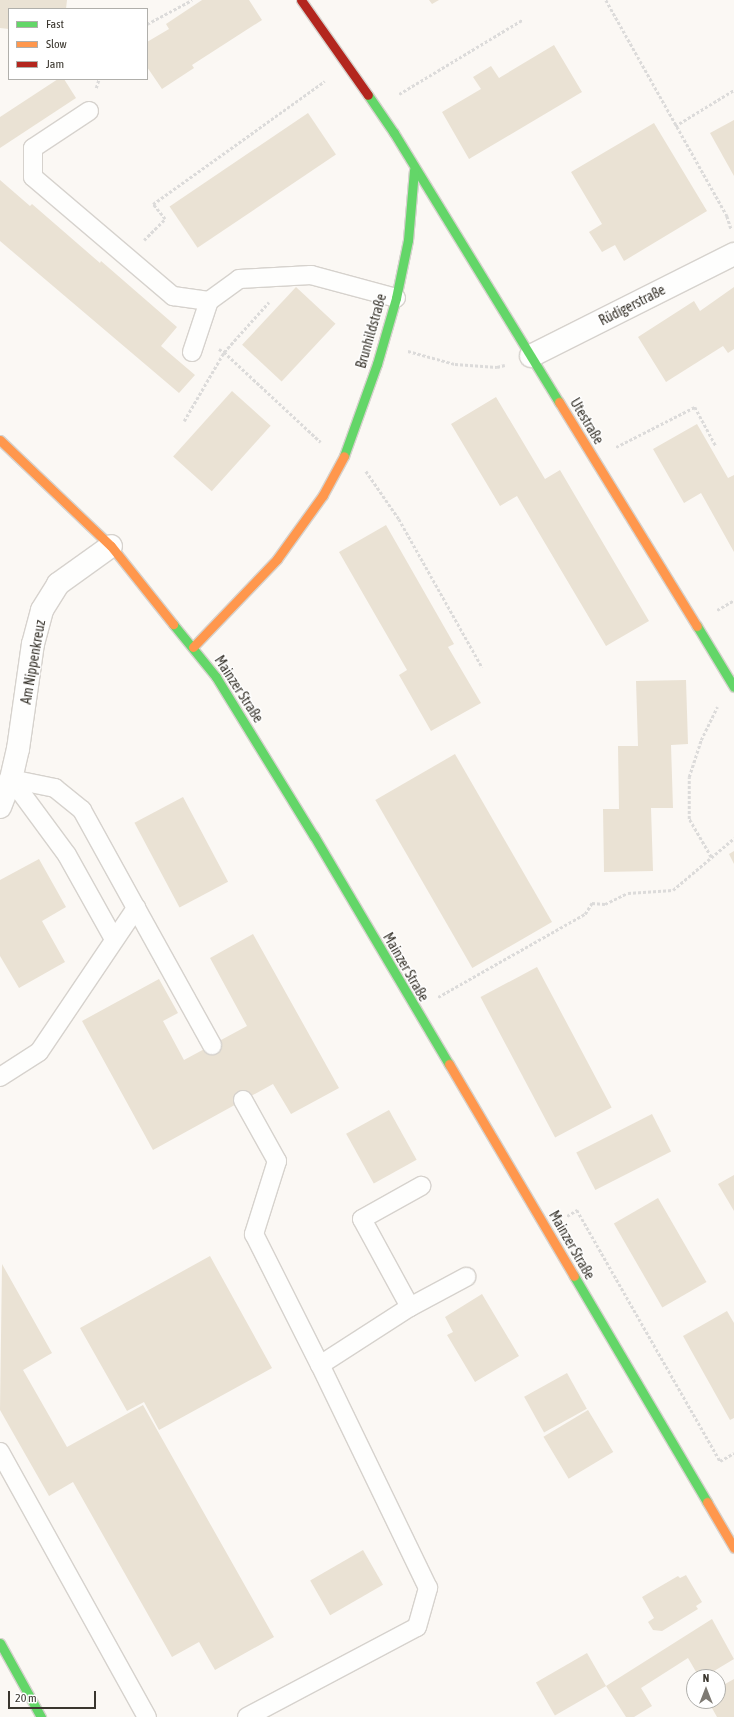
<!DOCTYPE html>
<html>
<head>
<meta charset="utf-8">
<style>
	body { margin:0 }
	#map { position:relative; width:734px; height:1717px; overflow:hidden; background:#fbf8f4; font-family:"Asap Condensed",sans-serif }
	div>[style] { position:absolute }
	.building>* { inset:0; background:#eae2d4; transform-origin:0 0 }
	.path>* { height:2.5px; margin-top:-1.25px; transform-origin:0; background:repeating-linear-gradient(90deg,#dcdbda 0 3px,transparent 0 5px) }
	.roads { filter:drop-shadow(1px 0 #d6d2cd) drop-shadow(-1px 0 #d6d2cd) drop-shadow(0 1px #d6d2cd) drop-shadow(0 -1px #d6d2cd) }
	.lane>* { height:18px; margin:-9px; padding:0 9px; transform-origin:9px; border-radius:9px; background:#fefefd }
	.street>* { height:22px; margin:-11px; padding:0 11px; transform-origin:11px; border-radius:11px; background:#fefefd }
	.fast>* { height:9px; margin:-4.5px; padding:0 4.5px; transform-origin:4.5px; border-radius:4.5px; background:#63d668 }
	.slow>* { height:9px; margin:-4.5px; padding:0 4.5px; transform-origin:4.5px; border-radius:4.5px; background:#ff974d }
	.jam>* { height:9px; margin:-4.5px; padding:0 4.5px; transform-origin:4.5px; border-radius:4.5px; background:#b3261e }
	span { translate:-50% -50%; white-space:nowrap; text-align:center; line-height:1.15; -webkit-text-stroke:3px #fff; paint-order:stroke }
	.street-label { font-size:14px; color:#3a362e }
	.legend { position:absolute; left:8px; top:8px; width:140px; height:72px; box-sizing:border-box; background:#fff; border:1px solid #b0afab; margin:0; padding:5px 7px; list-style:none; font-size:12px; color:#3a362e }
	.legend li { display:flex; align-items:center; gap:8px; height:20px }
	.legend b { width:20px; border:1px solid #b0afab }
	.north { position:absolute; left:686px; top:1669px; width:40px; height:40px; box-sizing:border-box; background:#fff; border:1px solid #b0afab; border-radius:50%; rotate:0deg; font-size:11px; font-weight:700; line-height:16px; text-align:center; color:#3a362e }
	.north::after { content:''; display:block; margin:auto; width:14px; height:18px; background:#7e7a73; clip-path:polygon(50% 0,100% 100%,50% 72%,0 100%) }
	.scale { position:absolute; left:8px; top:1691px; width:88px; height:18px; box-sizing:border-box; border:2px solid #3a362e; border-top:0; padding-left:5px; font-size:12px; line-height:14px; white-space:nowrap; color:#3a362e; -webkit-text-stroke:3px #fff; paint-order:stroke }
</style>
</head>
<body>
<div id="map">
	<div class="building">
		<i style="clip-path:polygon(0 0,67px 0,66px 9px,9px 9px,9px 29px,0 28px)"></i>
		<i style="clip-path:polygon(202px 0,249px 0,262px 20px,192px 65px,194px 68px,162px 89px,147px 67px,147px 42px,169px 29px,166px 24px)"></i>
		<i style="clip-path:polygon(429px 0,439px 0,432px 4px)"></i>
		<i style="clip-path:polygon(554px 45px,582px 92px,469px 159px,442px 112px,481px 89px,473px 77px,491px 66px,499px 78px)"></i>
		<i style="clip-path:polygon(58px 79px,64px 79px,76px 98px,0 148px,0 117px)"></i>
		<i style="left:308px;top:113px;width:50px;height:167px;rotate:56deg"></i>
		<i style="clip-path:polygon(734px 120px,734px 176px,710px 133px)"></i>
		<i style="clip-path:polygon(654px 123px,707px 211px,624px 261px,615px 245px,602px 252px,589px 232px,602px 224px,571px 172px)"></i>
		<i style="clip-path:polygon(0 180px,30px 206px,32px 204px,100px 263px,101px 261px,177px 327px,161px 346px,195px 375px,179px 393px,0 241px)"></i>
		<i style="left:296px;top:287px;width:54px;height:79px;rotate:43deg"></i>
		<i style="clip-path:polygon(734px 287px,734px 349px,728px 353px,723px 346px,666px 382px,638px 337px,694px 301px,700px 311px)"></i>
		<i style="left:232px;top:391px;width:52px;height:88px;rotate:42deg"></i>
		<i style="clip-path:polygon(496px 397px,545px 479px,560px 470px,649px 621px,606px 646px,517px 496px,500px 506px,451px 424px)"></i>
		<i style="clip-path:polygon(697px 424px,728px 478px,734px 475px,734px 552px,701px 493px,684px 503px,653px 449px)"></i>
		<i style="clip-path:polygon(386px 525px,454px 644px,448px 647px,481px 703px,431px 731px,399px 675px,407px 670px,339px 552px)"></i>
		<i style="clip-path:polygon(686px 680px,688px 744px,671px 745px,673px 808px,651px 808px,653px 871px,604px 872px,603px 809px,619px 809px,618px 746px,638px 746px,636px 681px)"></i>
		<i style="left:455px;top:754px;width:194px;height:92px;rotate:60deg"></i>
		<i style="left:183px;top:797px;width:96px;height:55px;rotate:62deg"></i>
		<i style="clip-path:polygon(734px 851px,734px 864px,729px 854px)"></i>
		<i style="clip-path:polygon(39px 859px,66px 907px,42px 921px,65px 962px,19px 988px,0 956px,0 880px)"></i>
		<i style="clip-path:polygon(253px 934px,339px 1088px,291px 1114px,273px 1084px,153px 1150px,82px 1021px,159px 979px,178px 1013px,163px 1021px,184px 1060px,247px 1026px,210px 958px)"></i>
		<i style="left:537px;top:967px;width:159px;height:64px;rotate:62deg"></i>
		<i style="left:389px;top:1110px;width:57px;height:49px;rotate:61deg"></i>
		<i style="left:652px;top:1114px;width:42px;height:85px;rotate:63deg"></i>
		<i style="clip-path:polygon(734px 1175px,734px 1211px,718px 1184px)"></i>
		<i style="left:658px;top:1198px;width:97px;height:51px;rotate:60deg"></i>
		<i style="clip-path:polygon(210px 1256px,272px 1368px,159px 1430px,144px 1402px,127px 1411px,80px 1328px)"></i>
		<i style="clip-path:polygon(2px 1264px,52px 1353px,23px 1370px,67px 1447px,143px 1405px,274px 1637px,215px 1670px,199px 1642px,172px 1657px,73px 1482px,49px 1496px,0 1410px)"></i>
		<i style="clip-path:polygon(482px 1294px,519px 1356px,475px 1382px,447px 1335px,453px 1332px,445px 1317px)"></i>
		<i style="clip-path:polygon(727px 1311px,734px 1323px,734px 1418px,730px 1420px,683px 1336px)"></i>
		<i style="left:567px;top:1373px;width:41px;height:49px;rotate:61deg"></i>
		<i style="left:588px;top:1410px;width:49px;height:52px;rotate:59deg"></i>
		<i style="left:363px;top:1550px;width:40px;height:61px;rotate:60deg"></i>
		<i style="clip-path:polygon(686px 1575px,702px 1602px,696px 1606px,698px 1609px,662px 1631px,653px 1630px,648px 1622px,654px 1618px,642px 1597px,678px 1576px,680px 1578px)"></i>
		<i style="clip-path:polygon(712px 1619px,734px 1659px,704px 1677px,699px 1677px,688px 1658px,641px 1688px,652px 1706px,634px 1717px,626px 1717px,606px 1686px)"></i>
		<i style="left:587px;top:1653px;width:38px;height:59px;rotate:60deg"></i>
		<i style="clip-path:polygon(734px 1679px,734px 1717px,717px 1717px,708px 1701px,718px 1701px,718px 1688px)"></i>
	</div>
	<div class="path">
		<i style="left:606px;top:0;width:248px;rotate:60.7deg"></i>
		<i style="left:727px;top:216px;width:13px;rotate:72deg"></i>
		<i style="left:147px;top:24px;width:51px;rotate:-28.1deg"></i>
		<i style="left:96px;top:88px;width:9px;rotate:-72deg"></i>
		<i style="left:399px;top:94px;width:144px;rotate:-31deg"></i>
		<i style="left:675px;top:126px;width:69px;rotate:-31.4deg"></i>
		<i style="left:144px;top:240px;width:30px;rotate:-45deg"></i>
		<i style="left:165px;top:219px;width:19px;rotate:-129deg"></i>
		<i style="left:153px;top:204px;width:211px;rotate:-35.6deg"></i>
		<i style="left:219px;top:349px;width:6px;rotate:31deg"></i>
		<i style="left:224px;top:352px;width:67px;rotate:-48deg"></i>
		<i style="left:408px;top:351px;width:49px;rotate:15.5deg"></i>
		<i style="left:455px;top:364px;width:42px;rotate:4.1deg"></i>
		<i style="left:497px;top:367px;width:8px;rotate:-14deg"></i>
		<i style="left:184px;top:421px;width:80px;rotate:-59.9deg"></i>
		<i style="left:224px;top:352px;width:132px;rotate:42.9deg"></i>
		<i style="left:616px;top:447px;width:89px;rotate:-26.9deg"></i>
		<i style="left:695px;top:407px;width:44px;rotate:61.7deg"></i>
		<i style="left:366px;top:471px;width:58px;rotate:55.5deg"></i>
		<i style="left:399px;top:519px;width:170px;rotate:60.7deg"></i>
		<i style="left:717px;top:610px;width:20px;rotate:-30deg"></i>
		<i style="left:711px;top:857px;width:44px;rotate:-120.1deg"></i>
		<i style="left:689px;top:819px;width:42px;rotate:-90deg"></i>
		<i style="left:689px;top:777px;width:39px;rotate:-72deg"></i>
		<i style="left:701px;top:740px;width:37px;rotate:-64deg"></i>
		<i style="left:438px;top:997px;width:169px;rotate:-29.5deg"></i>
		<i style="left:585px;top:914px;width:13px;rotate:-58deg"></i>
		<i style="left:592px;top:903px;width:13px;rotate:4deg"></i>
		<i style="left:605px;top:904px;width:25px;rotate:-26deg"></i>
		<i style="left:628px;top:893px;width:45px;rotate:-3.8deg"></i>
		<i style="left:673px;top:890px;width:80px;rotate:-40.4deg"></i>
		<i style="left:567px;top:1216px;width:12px;rotate:-31deg"></i>
		<i style="left:577px;top:1210px;width:289px;rotate:60.3deg"></i>
		<i style="left:720px;top:1461px;width:16px;rotate:-30deg"></i>
	</div>
	<div class="roads">
		<div class="lane">
			<i style="left:89px;top:111px;width:67px;rotate:146.5deg"></i>
			<i style="left:33px;top:148px;width:29px;rotate:90deg"></i>
			<i style="left:33px;top:177px;width:184px;rotate:40.4deg"></i>
			<i style="left:173px;top:296px;width:36px;rotate:8deg"></i>
			<i style="left:209px;top:301px;width:37px;rotate:-36deg"></i>
			<i style="left:239px;top:279px;width:72px;rotate:-3.2deg"></i>
			<i style="left:311px;top:275px;width:88px;rotate:15.1deg"></i>
			<i style="left:192px;top:352px;width:54px;rotate:-71.6deg"></i>
			<i style="left:11px;top:779px;width:94px;rotate:53.6deg"></i>
			<i style="left:67px;top:855px;width:96px;rotate:60.8deg"></i>
			<i style="left:136px;top:908px;width:157px;rotate:61deg"></i>
			<i style="left:0;top:1077px;width:46px;rotate:-32.7deg"></i>
			<i style="left:39px;top:1052px;width:174px;rotate:-56deg"></i>
			<i style="left:136px;top:908px;width:112px;rotate:-118.9deg"></i>
			<i style="left:82px;top:810px;width:35px;rotate:-141deg"></i>
			<i style="left:55px;top:788px;width:45px;rotate:-168.4deg"></i>
			<i style="left:243px;top:1100px;width:70px;rotate:60.9deg"></i>
			<i style="left:277px;top:1161px;width:77px;rotate:107.5deg"></i>
			<i style="left:254px;top:1234px;width:147px;rotate:63.3deg"></i>
			<i style="left:410px;top:1307px;width:64px;rotate:-28.2deg"></i>
			<i style="left:0;top:1452px;width:303px;rotate:61deg"></i>
			<i style="left:247px;top:1717px;width:192px;rotate:-27.9deg"></i>
			<i style="left:417px;top:1627px;width:41px;rotate:-74.2deg"></i>
			<i style="left:428px;top:1588px;width:248px;rotate:-115.8deg"></i>
			<i style="left:320px;top:1365px;width:107px;rotate:-32.8deg"></i>
			<i style="left:410px;top:1307px;width:100px;rotate:-118.6deg"></i>
			<i style="left:362px;top:1219px;width:68px;rotate:-29.2deg"></i>
		</div>
		<div class="street">
			<i style="left:531px;top:356px;width:227px;rotate:-26.7deg"></i>
			<i style="left:0;top:807px;width:30px;rotate:-69deg"></i>
			<i style="left:11px;top:779px;width:31px;rotate:-77deg"></i>
			<i style="left:18px;top:749px;width:106px;rotate:-81.9deg"></i>
			<i style="left:33px;top:644px;width:35px;rotate:-75deg"></i>
			<i style="left:42px;top:610px;width:31px;rotate:-58deg"></i>
			<i style="left:58px;top:584px;width:65px;rotate:-35.6deg"></i>
		</div>
		<div class="fast">
			<i style="left:368px;top:95px;width:46px;rotate:55.6deg"></i>
			<i style="left:394px;top:133px;width:316px;rotate:58.5deg"></i>
			<i style="left:344px;top:456px;width:98px;rotate:-70.3deg"></i>
			<i style="left:377px;top:364px;width:69px;rotate:-73.9deg"></i>
			<i style="left:396px;top:298px;width:59px;rotate:-78.3deg"></i>
			<i style="left:408px;top:240px;width:70px;rotate:-85.1deg"></i>
			<i style="left:173px;top:624px;width:68px;rotate:50.9deg"></i>
			<i style="left:216px;top:677px;width:187px;rotate:58.4deg"></i>
			<i style="left:314px;top:836px;width:265px;rotate:59.4deg"></i>
			<i style="left:697px;top:626px;width:71px;rotate:58.8deg"></i>
			<i style="left:574px;top:1276px;width:262px;rotate:59.5deg"></i>
			<i style="left:0;top:1643px;width:85px;rotate:61deg"></i>
		</div>
		<div class="slow">
			<i style="left:559px;top:402px;width:263px;rotate:58.4deg"></i>
			<i style="left:0;top:440px;width:153px;rotate:43.7deg"></i>
			<i style="left:111px;top:546px;width:100px;rotate:51.5deg"></i>
			<i style="left:193px;top:647px;width:122px;rotate:-46.3deg"></i>
			<i style="left:277px;top:559px;width:79px;rotate:-54.3deg"></i>
			<i style="left:323px;top:495px;width:44px;rotate:-61.7deg"></i>
			<i style="left:449px;top:1064px;width:246px;rotate:59.5deg"></i>
			<i style="left:707px;top:1502px;width:53px;rotate:59.6deg"></i>
		</div>
		<div class="jam">
			<i style="left:301px;top:0;width:116px;rotate:54.8deg"></i>
		</div>
	</div>
	<div class="street-label">
		<span style="left:632px;top:305px;rotate:-27deg">Rüdigerstraße</span>
		<span style="left:371px;top:331px;rotate:-74deg">Brunhildstraße</span>
		<span style="left:587px;top:421px;rotate:59deg">Utestraße</span>
		<span style="left:33px;top:662px;rotate:-80deg">Am Nippenkreuz</span>
		<span style="left:239px;top:689px;rotate:57deg">Mainzer Straße</span>
		<span style="left:406px;top:967px;rotate:60deg">Mainzer Straße</span>
		<span style="left:572px;top:1245px;rotate:60deg">Mainzer Straße</span>
	</div>
	<ul class="legend">
	<li><b style="height:5px;background:#63d668"></b>Fast</li>
	<li><b style="height:5px;background:#ff974d"></b>Slow</li>
	<li><b style="height:5px;background:#b3261e"></b>Jam</li>
	</ul>
	<div class="north">N</div>
	<div class="scale">20 m</div>
</div>
</body>
</html>
